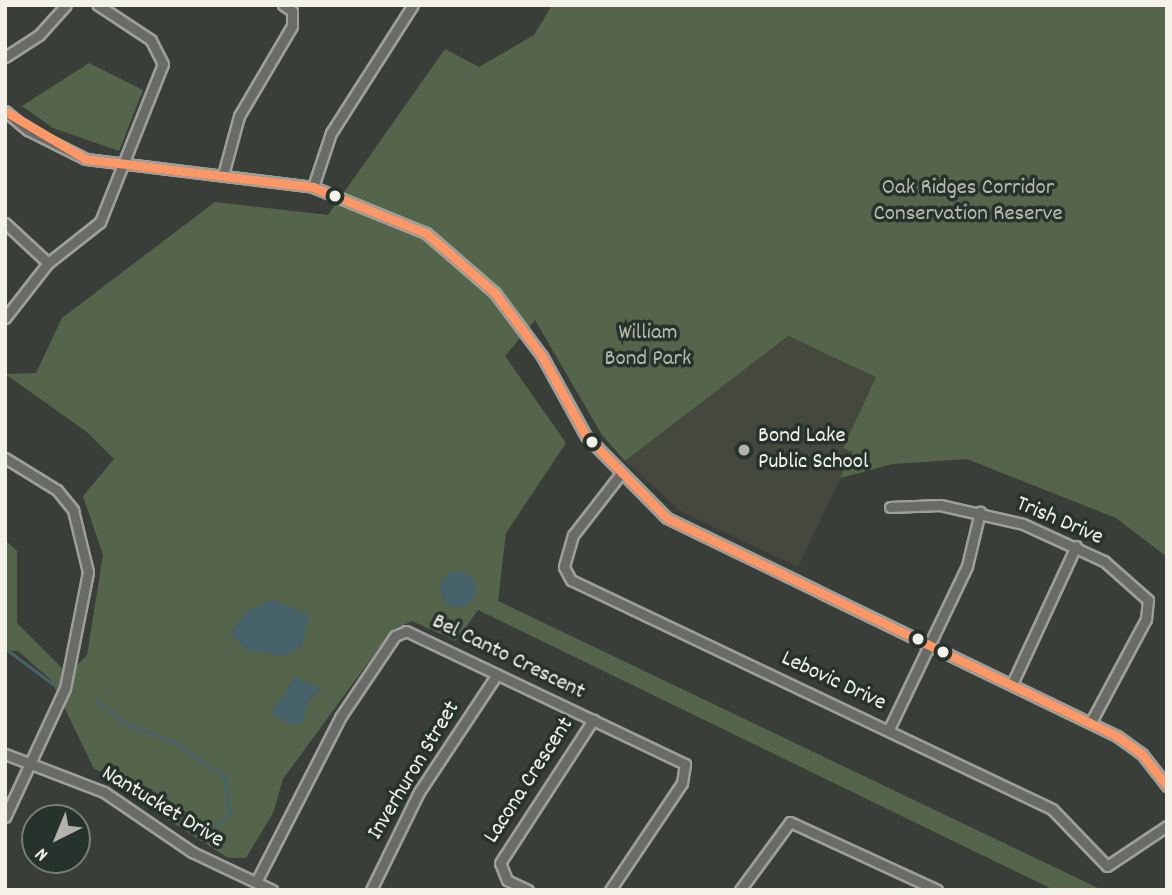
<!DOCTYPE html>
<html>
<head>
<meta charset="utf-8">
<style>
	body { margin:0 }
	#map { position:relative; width:1172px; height:895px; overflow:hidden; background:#3a3e39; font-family:Dekko,sans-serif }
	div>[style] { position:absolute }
	.built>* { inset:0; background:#44483d }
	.green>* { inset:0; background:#55654b }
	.water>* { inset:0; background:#476269 }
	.round { border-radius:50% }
	.stream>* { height:2.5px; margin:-1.25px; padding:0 1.25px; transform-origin:1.25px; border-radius:1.25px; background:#476269 }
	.roads { filter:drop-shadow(2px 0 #9e9f9b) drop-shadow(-2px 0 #9e9f9b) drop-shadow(0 2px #9e9f9b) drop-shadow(0 -2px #9e9f9b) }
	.minor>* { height:9px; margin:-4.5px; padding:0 4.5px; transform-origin:4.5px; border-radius:4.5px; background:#686b66 }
	.bus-1>* { height:9px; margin:-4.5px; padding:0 4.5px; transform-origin:4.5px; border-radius:4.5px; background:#fc9868 }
	.dots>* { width:19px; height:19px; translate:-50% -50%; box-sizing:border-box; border:4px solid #26332d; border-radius:50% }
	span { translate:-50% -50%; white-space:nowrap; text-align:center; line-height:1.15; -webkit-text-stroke:7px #26332d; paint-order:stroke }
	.park-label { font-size:23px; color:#b6bbaa }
	.poi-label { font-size:23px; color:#f4f1e8 }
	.left { translate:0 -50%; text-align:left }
	.street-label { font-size:23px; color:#f4f1e8 }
	.frame { position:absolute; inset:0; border:7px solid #f4f1e8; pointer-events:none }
	.north { position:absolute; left:21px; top:804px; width:70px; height:70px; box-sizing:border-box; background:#26332d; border:2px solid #787f78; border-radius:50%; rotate:223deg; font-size:19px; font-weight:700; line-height:28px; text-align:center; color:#f4f1e8 }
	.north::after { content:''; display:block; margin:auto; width:24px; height:32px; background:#b3b2ab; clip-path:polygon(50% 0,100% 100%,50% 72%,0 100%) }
</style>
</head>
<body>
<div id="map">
	<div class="built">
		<i style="clip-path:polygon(787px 336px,877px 377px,843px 447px,853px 452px,798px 567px,682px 512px,625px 461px)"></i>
	</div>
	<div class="green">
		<i style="clip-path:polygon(552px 5px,1167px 5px,1167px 557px,1116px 518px,967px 459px,893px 464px,840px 478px,853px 452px,843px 448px,876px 377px,788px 336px,625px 461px,602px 435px,535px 320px,505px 356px,566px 443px,506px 533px,498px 601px,1102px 890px,1054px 890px,478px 610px,456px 641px,412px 621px,392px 630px,283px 779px,273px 813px,246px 858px,228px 858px,167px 819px,152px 789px,94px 769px,51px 680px,18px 651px,5px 650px,5px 540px,17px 551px,17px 623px,68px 674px,87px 655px,103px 555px,83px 496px,114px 459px,87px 432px,5px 374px,36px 373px,62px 318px,215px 202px,328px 215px,445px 49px,479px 67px,534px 35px)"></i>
		<i style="clip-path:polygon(89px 63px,143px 90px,119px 151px,53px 128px,22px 106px)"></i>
	</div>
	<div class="water">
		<i class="round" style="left:440px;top:571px;width:36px;height:36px"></i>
		<i style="clip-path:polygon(273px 599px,309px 615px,302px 646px,283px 656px,248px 650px,230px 634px,245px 612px)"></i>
		<i style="clip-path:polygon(296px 676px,323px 689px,309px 699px,302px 723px,291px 725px,270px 713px)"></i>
	</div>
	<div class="stream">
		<i style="left:5px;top:648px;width:60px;rotate:36.9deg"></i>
		<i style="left:96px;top:700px;width:36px;rotate:39deg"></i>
		<i style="left:124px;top:723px;width:53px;rotate:20.8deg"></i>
		<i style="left:174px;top:742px;width:62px;rotate:34.5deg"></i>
		<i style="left:225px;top:777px;width:37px;rotate:82deg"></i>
		<i style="left:230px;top:814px;width:38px;rotate:138deg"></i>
	</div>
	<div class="roads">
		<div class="minor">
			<i style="left:5px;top:57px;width:40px;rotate:-32.9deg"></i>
			<i style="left:39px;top:35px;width:40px;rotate:-48deg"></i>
			<i style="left:5px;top:111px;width:30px;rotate:40deg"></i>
			<i style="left:28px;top:130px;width:65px;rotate:26.6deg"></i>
			<i style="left:86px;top:159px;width:229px;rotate:7deg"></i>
			<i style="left:313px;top:187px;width:122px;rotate:22.2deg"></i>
			<i style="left:426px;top:233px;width:91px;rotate:41deg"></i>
			<i style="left:495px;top:293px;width:79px;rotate:53.3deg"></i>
			<i style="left:542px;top:356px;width:91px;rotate:61.2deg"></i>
			<i style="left:586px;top:436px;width:115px;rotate:45.4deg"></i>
			<i style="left:667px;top:518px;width:500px;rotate:25.85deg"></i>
			<i style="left:1117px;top:736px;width:31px;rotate:36deg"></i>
			<i style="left:1142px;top:754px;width:41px;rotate:52deg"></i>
			<i style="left:223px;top:175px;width:61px;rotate:-74.8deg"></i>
			<i style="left:239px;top:116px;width:104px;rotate:-59.5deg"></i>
			<i style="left:292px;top:26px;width:15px;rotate:-90deg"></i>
			<i style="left:292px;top:11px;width:11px;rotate:-146deg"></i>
			<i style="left:313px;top:187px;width:57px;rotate:-71.6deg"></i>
			<i style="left:331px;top:133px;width:152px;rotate:-57.4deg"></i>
			<i style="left:5px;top:223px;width:59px;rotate:42.9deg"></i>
			<i style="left:5px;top:318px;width:70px;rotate:-52deg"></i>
			<i style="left:48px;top:263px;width:66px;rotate:-38.3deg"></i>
			<i style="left:100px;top:222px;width:170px;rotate:-68.3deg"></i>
			<i style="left:163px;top:64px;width:27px;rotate:-117deg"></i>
			<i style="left:151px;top:40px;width:64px;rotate:-146.6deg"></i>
			<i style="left:5px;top:458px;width:61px;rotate:31.6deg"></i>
			<i style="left:57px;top:490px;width:26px;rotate:51deg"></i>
			<i style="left:73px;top:510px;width:64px;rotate:76.4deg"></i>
			<i style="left:88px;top:572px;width:118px;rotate:101.2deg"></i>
			<i style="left:65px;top:688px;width:142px;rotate:114.9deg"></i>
			<i style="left:619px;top:476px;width:75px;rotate:127.9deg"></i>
			<i style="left:573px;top:535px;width:33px;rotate:106deg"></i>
			<i style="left:564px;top:567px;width:15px;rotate:62deg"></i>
			<i style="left:571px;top:580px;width:533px;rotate:25.46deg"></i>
			<i style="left:1052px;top:809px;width:79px;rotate:46deg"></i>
			<i style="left:1107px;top:866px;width:72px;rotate:-33.7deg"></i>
			<i style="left:890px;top:507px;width:50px;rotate:-2.3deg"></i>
			<i style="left:940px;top:505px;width:85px;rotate:12.9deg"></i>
			<i style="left:1023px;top:524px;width:89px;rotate:24.6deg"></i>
			<i style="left:1104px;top:561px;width:59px;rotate:41.6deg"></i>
			<i style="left:1148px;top:600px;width:19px;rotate:96deg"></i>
			<i style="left:1146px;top:619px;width:117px;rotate:118.1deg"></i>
			<i style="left:1012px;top:684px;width:152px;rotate:-65.1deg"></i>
			<i style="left:889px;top:729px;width:181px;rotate:-64.4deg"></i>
			<i style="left:967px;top:566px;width:56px;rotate:-76.5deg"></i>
			<i style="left:5px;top:754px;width:106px;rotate:21deg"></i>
			<i style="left:104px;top:792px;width:107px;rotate:34.3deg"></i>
			<i style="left:192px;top:852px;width:89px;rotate:25.4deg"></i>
			<i style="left:256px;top:882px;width:186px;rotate:-62.9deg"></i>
			<i style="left:341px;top:716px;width:97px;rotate:-56deg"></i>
			<i style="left:395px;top:636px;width:12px;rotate:-24deg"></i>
			<i style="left:406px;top:631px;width:309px;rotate:25.5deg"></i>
			<i style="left:685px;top:764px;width:19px;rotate:99deg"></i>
			<i style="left:682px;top:783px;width:129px;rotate:123.9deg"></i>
			<i style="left:371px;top:890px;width:109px;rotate:-63.9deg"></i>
			<i style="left:419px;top:792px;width:141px;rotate:-56.5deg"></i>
			<i style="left:528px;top:890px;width:23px;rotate:-155deg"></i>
			<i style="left:507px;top:880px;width:18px;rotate:-112deg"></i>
			<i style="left:500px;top:863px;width:171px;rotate:-57deg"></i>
			<i style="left:740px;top:890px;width:84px;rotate:-53.7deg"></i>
			<i style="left:790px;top:822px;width:162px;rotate:24.8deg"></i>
		</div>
	</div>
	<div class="bus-1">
		<i style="left:5px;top:111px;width:94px;rotate:30.7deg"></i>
		<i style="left:86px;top:159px;width:229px;rotate:7deg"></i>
		<i style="left:313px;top:187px;width:122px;rotate:22.2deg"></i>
		<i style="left:426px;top:233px;width:91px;rotate:41deg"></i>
		<i style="left:495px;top:293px;width:79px;rotate:53.3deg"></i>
		<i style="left:542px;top:356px;width:91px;rotate:61.2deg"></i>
		<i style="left:586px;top:436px;width:115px;rotate:45.4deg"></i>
		<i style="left:667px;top:518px;width:500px;rotate:25.85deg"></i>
		<i style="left:1117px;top:736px;width:31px;rotate:36deg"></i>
		<i style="left:1142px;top:754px;width:41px;rotate:52deg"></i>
	</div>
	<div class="dots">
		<i style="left:335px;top:196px;background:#f4f1e8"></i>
		<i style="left:592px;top:442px;background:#f4f1e8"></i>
		<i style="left:744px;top:450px;background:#b3b2ab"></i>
		<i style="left:918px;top:639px;background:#f4f1e8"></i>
		<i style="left:943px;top:652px;background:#f4f1e8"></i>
	</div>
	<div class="park-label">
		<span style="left:968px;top:202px">Oak Ridges Corridor<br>Conservation Reserve</span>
		<span style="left:648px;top:347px">William<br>Bond Park</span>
	</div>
	<div class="poi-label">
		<span class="left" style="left:758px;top:450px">Bond Lake<br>Public School</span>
	</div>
	<div class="street-label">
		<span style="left:1059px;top:522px;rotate:23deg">Trish Drive</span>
		<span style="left:508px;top:658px;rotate:26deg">Bel Canto Crescent</span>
		<span style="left:833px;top:682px;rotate:25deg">Lebovic Drive</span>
		<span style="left:415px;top:771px;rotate:-59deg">Inverhuron Street</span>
		<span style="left:530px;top:781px;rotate:-57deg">Lacona Crescent</span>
		<span style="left:162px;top:808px;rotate:31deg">Nantucket Drive</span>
	</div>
	<div class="frame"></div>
	<div class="north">N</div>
</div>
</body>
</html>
